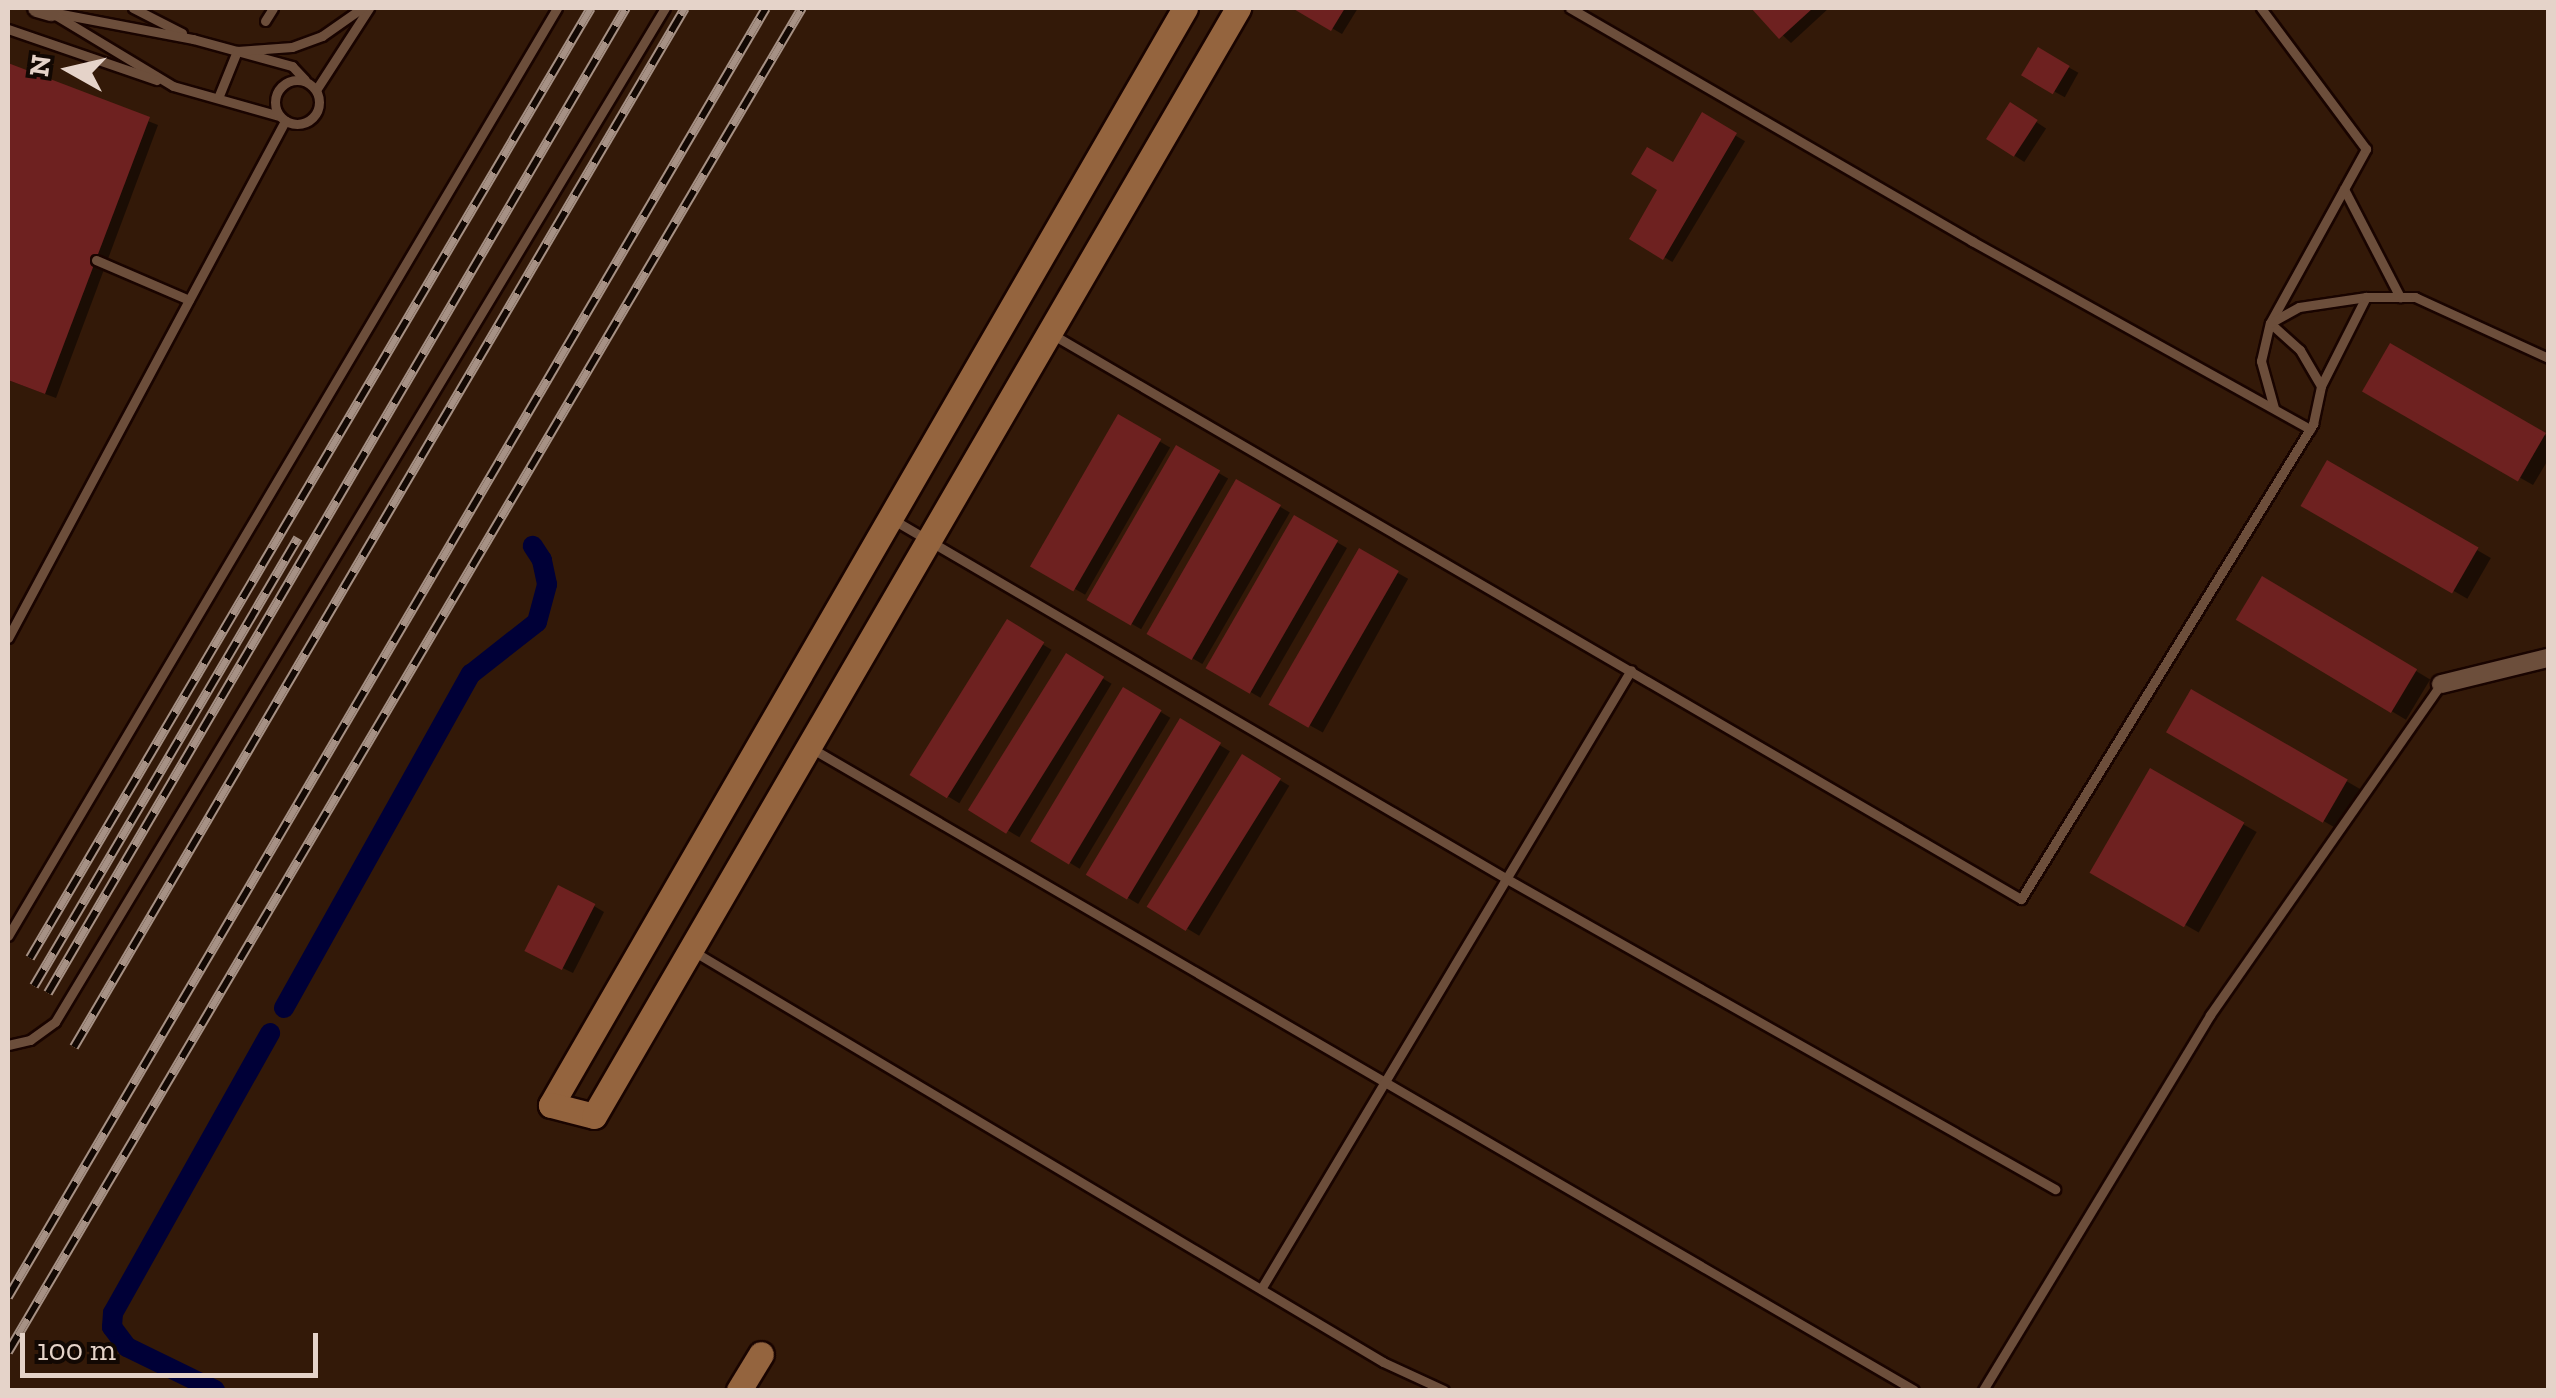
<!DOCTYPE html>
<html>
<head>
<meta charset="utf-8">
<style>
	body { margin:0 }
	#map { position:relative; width:2556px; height:1398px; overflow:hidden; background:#331908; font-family:"Zilla Slab",serif }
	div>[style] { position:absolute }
	.shadow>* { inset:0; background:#0007; transform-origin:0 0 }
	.canal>* { height:20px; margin:-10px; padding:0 10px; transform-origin:10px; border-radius:10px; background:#000037 }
	.building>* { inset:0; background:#6e2120; transform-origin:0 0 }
	.roads { filter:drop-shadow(2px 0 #190400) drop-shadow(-2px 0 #190400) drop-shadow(0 2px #190400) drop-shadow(0 -2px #190400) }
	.lane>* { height:9px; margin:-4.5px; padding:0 4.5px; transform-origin:4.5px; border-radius:4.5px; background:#6c4e3b }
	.lane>.ring { margin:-4.5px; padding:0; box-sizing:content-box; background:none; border:9px solid #6c4e3b; border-radius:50% }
	.street>* { height:18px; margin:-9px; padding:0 9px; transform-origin:9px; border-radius:9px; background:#6c4e3b }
	.secondary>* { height:25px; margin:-12.5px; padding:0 12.5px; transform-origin:12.5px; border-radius:12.5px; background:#94643e }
	.rail>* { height:10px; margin-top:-5px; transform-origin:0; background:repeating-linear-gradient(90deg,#120803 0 19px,#a69185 0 38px); box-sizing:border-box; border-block:2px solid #a69185 }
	span { translate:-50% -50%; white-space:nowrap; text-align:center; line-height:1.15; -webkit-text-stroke:8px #120803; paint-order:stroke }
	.frame { position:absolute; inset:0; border:10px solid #e5d3c9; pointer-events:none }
	.north { position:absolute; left:20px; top:20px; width:100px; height:100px; -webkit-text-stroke:8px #120803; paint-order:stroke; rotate:278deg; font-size:28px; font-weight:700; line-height:40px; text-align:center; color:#e5d3c9 }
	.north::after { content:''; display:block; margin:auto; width:35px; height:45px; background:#e5d3c9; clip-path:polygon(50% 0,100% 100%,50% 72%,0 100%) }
	.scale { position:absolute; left:20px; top:1333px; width:298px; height:45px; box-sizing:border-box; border:5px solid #e5d3c9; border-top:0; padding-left:12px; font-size:30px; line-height:35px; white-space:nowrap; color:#e5d3c9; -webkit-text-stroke:8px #120803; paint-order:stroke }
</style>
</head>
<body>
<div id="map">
	<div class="shadow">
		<i style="clip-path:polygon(1297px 8px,1358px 8px,1342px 34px)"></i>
		<i style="clip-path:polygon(1754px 8px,1829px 8px,1791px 43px)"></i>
		<i style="left:2039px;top:51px;width:45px;height:28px;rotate:29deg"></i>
		<i style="clip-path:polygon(8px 66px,158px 125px,56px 398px,8px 380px)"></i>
		<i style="left:2010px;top:105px;width:43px;height:40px;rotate:33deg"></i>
		<i style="left:1703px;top:116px;width:49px;height:141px;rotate:31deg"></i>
		<i style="clip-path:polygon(2391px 346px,2548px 437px,2548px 460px,2533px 485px,2365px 390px)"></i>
		<i style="left:1119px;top:418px;width:59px;height:170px;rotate:30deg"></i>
		<i style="left:1177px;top:449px;width:59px;height:174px;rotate:30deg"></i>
		<i style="left:2328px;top:464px;width:188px;height:47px;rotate:30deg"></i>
		<i style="left:1237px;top:482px;width:61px;height:175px;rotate:30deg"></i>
		<i style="left:1295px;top:518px;width:60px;height:173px;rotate:30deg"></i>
		<i style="left:1360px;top:552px;width:55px;height:176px;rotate:29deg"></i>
		<i style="left:2263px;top:579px;width:195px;height:47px;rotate:31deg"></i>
		<i style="left:1007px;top:623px;width:52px;height:179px;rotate:31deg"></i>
		<i style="left:1067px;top:657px;width:52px;height:179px;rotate:31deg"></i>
		<i style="left:1124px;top:690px;width:54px;height:176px;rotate:31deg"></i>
		<i style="left:2192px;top:692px;width:194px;height:46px;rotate:30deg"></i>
		<i style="left:1181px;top:722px;width:57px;height:178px;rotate:31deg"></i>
		<i style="left:1243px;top:758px;width:54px;height:175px;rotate:31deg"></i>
		<i style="left:2151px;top:771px;width:122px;height:116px;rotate:30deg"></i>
		<i style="clip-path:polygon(594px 906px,604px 912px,573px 973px,538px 956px)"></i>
	</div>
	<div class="canal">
		<i style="left:284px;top:1008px;width:383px;rotate:-60.8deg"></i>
		<i style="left:471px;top:674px;width:84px;rotate:-38.2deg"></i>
		<i style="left:537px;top:622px;width:39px;rotate:-75deg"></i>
		<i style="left:547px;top:584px;width:25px;rotate:-102deg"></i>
		<i style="left:542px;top:560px;width:17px;rotate:-123deg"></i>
		<i style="left:215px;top:1390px;width:98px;rotate:-154deg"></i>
		<i style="left:127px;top:1347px;width:25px;rotate:-127deg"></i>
		<i style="left:112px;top:1327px;width:14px;rotate:-86deg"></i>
		<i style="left:113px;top:1313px;width:321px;rotate:-60.7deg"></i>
	</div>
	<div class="building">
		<i style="clip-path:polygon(1292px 8px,1345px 8px,1331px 31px)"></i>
		<i style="clip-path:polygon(1751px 8px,1813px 8px,1779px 39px)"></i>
		<i style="left:2038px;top:47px;width:37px;height:33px;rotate:31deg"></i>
		<i style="clip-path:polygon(8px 63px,150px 117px,45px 394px,8px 380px)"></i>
		<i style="left:2010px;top:102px;width:33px;height:44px;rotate:33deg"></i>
		<i style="clip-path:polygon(1702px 112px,1737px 133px,1663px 260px,1629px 239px,1657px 190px,1631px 174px,1647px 147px,1673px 162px)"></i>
		<i style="left:2390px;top:343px;width:180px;height:56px;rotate:30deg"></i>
		<i style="left:1118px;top:414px;width:50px;height:176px;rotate:30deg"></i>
		<i style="left:1176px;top:445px;width:51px;height:179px;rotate:30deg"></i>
		<i style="left:2327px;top:460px;width:175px;height:53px;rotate:30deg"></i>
		<i style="left:1236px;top:479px;width:52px;height:179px;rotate:30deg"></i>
		<i style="left:1294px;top:515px;width:51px;height:177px;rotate:30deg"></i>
		<i style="left:1359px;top:548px;width:46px;height:181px;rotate:30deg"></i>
		<i style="left:2262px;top:576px;width:181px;height:51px;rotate:31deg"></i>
		<i style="left:1007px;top:619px;width:44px;height:184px;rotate:32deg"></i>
		<i style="left:1066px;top:653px;width:45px;height:185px;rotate:32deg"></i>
		<i style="left:1123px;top:687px;width:45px;height:180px;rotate:31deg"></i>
		<i style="left:2191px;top:689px;width:181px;height:50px;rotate:30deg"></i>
		<i style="left:1180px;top:718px;width:48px;height:183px;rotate:31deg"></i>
		<i style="left:1242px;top:754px;width:46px;height:180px;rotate:32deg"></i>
		<i style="left:2150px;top:768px;width:109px;height:121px;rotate:30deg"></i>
		<i style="left:558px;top:885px;width:42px;height:74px;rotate:27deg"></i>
	</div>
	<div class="roads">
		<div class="lane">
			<i style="left:133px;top:8px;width:55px;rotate:27deg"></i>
			<i style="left:1570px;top:8px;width:465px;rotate:30.1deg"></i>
			<i style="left:1972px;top:241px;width:387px;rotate:29.1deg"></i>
			<i style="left:51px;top:12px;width:145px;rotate:10.8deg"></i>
			<i style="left:193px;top:39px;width:103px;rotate:15.3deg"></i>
			<i style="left:292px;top:66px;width:19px;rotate:47deg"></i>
			<i style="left:57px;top:16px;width:135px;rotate:31.1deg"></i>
			<i style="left:173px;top:86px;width:110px;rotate:15.8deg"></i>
			<i style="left:265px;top:21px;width:15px;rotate:-58deg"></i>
			<i style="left:8px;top:29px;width:157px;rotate:19deg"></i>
			<i class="ring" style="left:275px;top:80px;width:35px;height:35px"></i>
			<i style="left:316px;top:90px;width:98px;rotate:-57.1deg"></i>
			<i style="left:218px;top:98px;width:51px;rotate:-68deg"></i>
			<i style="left:237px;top:51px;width:55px;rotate:-4.2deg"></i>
			<i style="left:292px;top:47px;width:32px;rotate:-20deg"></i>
			<i style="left:322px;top:36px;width:49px;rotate:-35deg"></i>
			<i style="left:2344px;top:189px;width:122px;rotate:62.6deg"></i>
			<i style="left:96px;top:260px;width:101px;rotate:23.3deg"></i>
			<i style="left:1050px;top:333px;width:1124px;rotate:30.24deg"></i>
			<i style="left:2021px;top:899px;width:558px;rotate:-58.42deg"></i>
			<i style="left:2313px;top:424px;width:39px;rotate:-78deg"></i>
			<i style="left:2321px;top:386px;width:42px;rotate:-120.3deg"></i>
			<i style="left:2300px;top:350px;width:40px;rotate:-138deg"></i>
			<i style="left:2270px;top:323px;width:199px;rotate:-61.1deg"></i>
			<i style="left:2366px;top:149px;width:176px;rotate:-126.7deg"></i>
			<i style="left:2321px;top:386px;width:100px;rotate:-63.2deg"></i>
			<i style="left:2274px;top:408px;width:49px;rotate:-105.5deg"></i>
			<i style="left:2261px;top:361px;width:39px;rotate:-77deg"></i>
			<i style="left:2270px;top:323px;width:33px;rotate:-29deg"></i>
			<i style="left:2299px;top:307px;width:68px;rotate:-8.5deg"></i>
			<i style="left:2366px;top:297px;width:49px"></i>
			<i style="left:2415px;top:297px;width:146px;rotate:24.6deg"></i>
			<i style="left:892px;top:519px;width:713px;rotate:30.34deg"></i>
			<i style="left:1507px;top:879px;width:630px;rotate:29.5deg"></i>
			<i style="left:8px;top:638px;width:587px;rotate:-61.82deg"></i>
			<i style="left:811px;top:748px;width:1276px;rotate:30.2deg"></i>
			<i style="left:8px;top:936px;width:1078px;rotate:-59.39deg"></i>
			<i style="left:693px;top:951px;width:803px;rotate:30.78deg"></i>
			<i style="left:1383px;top:1362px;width:67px;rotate:24.7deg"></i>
			<i style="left:8px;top:1045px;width:23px;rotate:-13deg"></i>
			<i style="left:30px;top:1040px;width:31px;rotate:-36deg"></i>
			<i style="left:55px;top:1022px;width:1183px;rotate:-58.97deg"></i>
			<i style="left:1261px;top:1289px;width:721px;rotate:-59.13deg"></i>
			<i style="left:1983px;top:1390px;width:438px;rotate:-58.8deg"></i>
			<i style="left:2210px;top:1015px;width:404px;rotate:-55.1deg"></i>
		</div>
		<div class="street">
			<i style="left:37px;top:8px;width:15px;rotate:16deg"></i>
			<i style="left:2441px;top:684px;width:110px;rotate:-13.7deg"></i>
		</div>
		<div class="secondary">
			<i style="left:1185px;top:8px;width:1267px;rotate:120.03deg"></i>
			<i style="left:551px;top:1105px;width:44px;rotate:14.3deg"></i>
			<i style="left:594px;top:1116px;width:1282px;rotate:-59.83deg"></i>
			<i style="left:739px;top:1390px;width:42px;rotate:-58.6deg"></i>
		</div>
	</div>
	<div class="rail">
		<i style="left:30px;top:958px;width:1103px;rotate:-59.44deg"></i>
		<i style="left:34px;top:986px;width:520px;rotate:-59.49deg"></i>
		<i style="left:48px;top:993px;width:1142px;rotate:-59.6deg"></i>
		<i style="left:74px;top:1047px;width:1205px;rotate:-59.54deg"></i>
		<i style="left:8px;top:1297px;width:1495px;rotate:-59.54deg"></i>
		<i style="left:8px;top:1352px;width:1561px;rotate:-59.43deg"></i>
	</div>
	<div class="frame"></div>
	<div class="north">N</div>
	<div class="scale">100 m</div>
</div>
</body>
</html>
